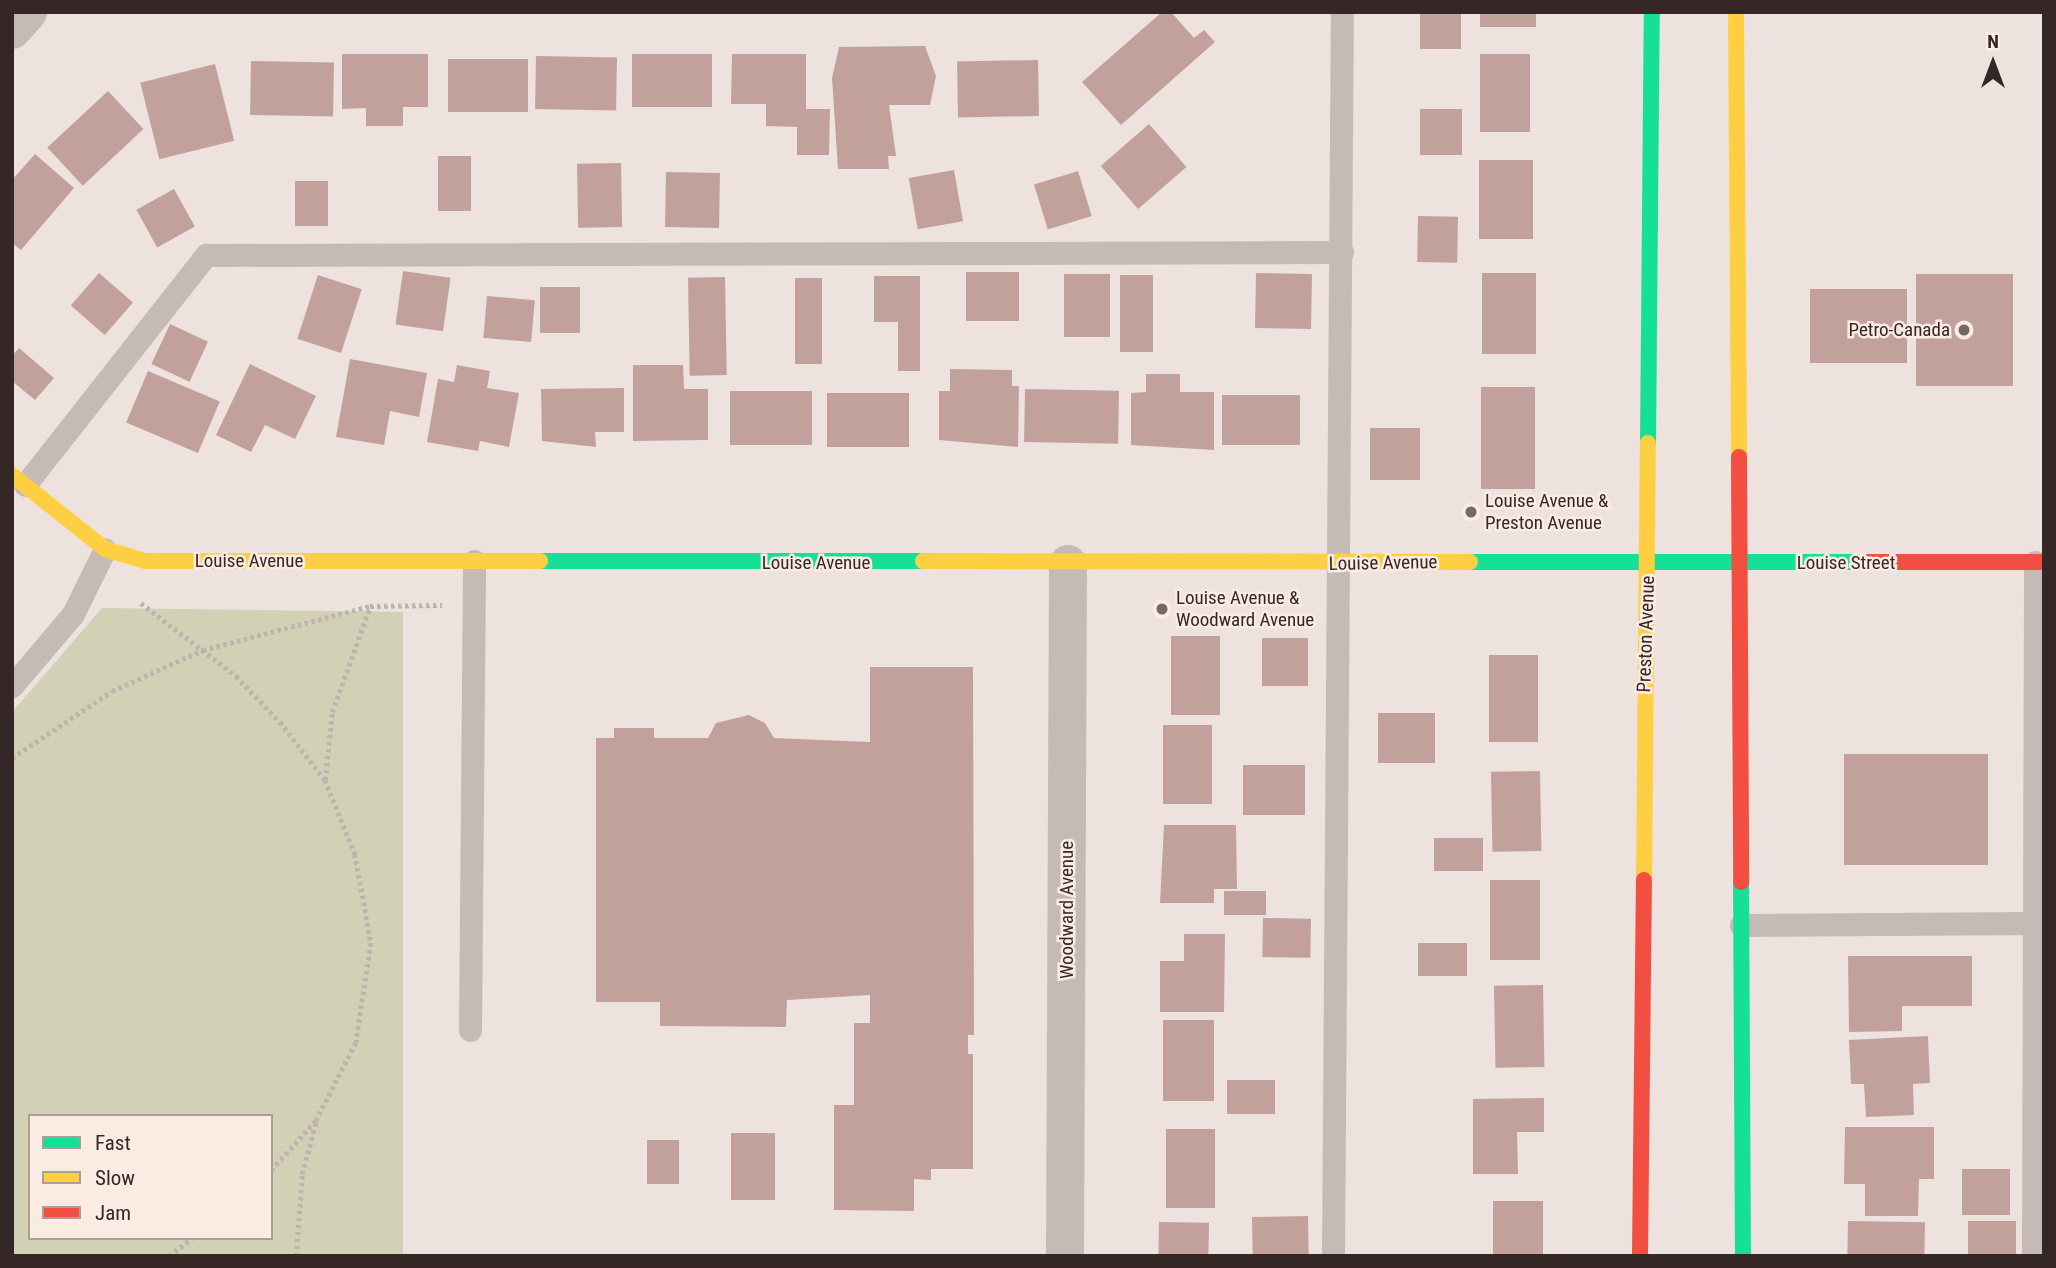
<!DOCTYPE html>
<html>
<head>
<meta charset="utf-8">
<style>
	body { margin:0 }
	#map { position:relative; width:2056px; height:1268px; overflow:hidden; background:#ede2dd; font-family:"Roboto Condensed",sans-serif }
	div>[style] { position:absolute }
	.green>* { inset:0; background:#d2d1b6 }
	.building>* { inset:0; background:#c2a19d; transform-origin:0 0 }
	.path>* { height:4.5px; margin-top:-2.25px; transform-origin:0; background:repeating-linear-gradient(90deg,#bdb3af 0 3.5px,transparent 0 7px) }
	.lane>* { height:23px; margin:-11.5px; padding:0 11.5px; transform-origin:11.5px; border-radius:11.5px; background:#c5bab6 }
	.street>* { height:38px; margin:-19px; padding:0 19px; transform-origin:19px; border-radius:19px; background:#c5bab6 }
	.fast>* { height:16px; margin:-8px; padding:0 8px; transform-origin:8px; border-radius:8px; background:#16e098 }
	.slow>* { height:16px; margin:-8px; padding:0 8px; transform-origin:8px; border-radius:8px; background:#ffcf43 }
	.jam>* { height:16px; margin:-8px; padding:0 8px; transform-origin:8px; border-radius:8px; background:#f24e42 }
	.dots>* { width:19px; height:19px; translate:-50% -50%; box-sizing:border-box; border:4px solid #faebe3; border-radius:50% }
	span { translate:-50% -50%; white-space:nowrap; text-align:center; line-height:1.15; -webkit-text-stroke:5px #faebe3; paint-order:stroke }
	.poi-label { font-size:19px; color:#352725 }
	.right { translate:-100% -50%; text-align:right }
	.left { translate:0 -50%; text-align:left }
	.street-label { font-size:19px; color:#352725 }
	.frame { position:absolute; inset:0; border:14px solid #352725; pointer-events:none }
	.legend { position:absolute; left:28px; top:1114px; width:245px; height:126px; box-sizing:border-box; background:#faebe3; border:2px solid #ab9d97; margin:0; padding:9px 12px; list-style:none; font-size:21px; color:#352725 }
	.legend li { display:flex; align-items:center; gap:14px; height:35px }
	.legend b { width:35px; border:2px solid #ab9d97 }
	.north { position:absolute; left:1958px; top:28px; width:70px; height:70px; -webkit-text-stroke:5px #faebe3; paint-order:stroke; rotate:0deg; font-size:19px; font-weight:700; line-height:28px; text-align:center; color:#352725 }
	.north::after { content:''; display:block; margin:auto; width:24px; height:32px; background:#352725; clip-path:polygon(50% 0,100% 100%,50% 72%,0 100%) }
</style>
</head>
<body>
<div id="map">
	<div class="green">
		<i style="clip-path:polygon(evenodd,102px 608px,403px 612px,403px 1256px,12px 1256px,12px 712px,102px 608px,30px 1116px,271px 1116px,271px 1238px,30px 1238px,30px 1116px)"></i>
	</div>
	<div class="building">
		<i style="clip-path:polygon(1162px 12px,1171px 12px,1194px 38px,1204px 30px,1215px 42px,1121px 125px,1082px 82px)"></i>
		<i style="left:1420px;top:12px;width:41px;height:37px"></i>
		<i style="left:1480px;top:12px;width:56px;height:15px"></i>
		<i style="clip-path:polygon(925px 46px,936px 76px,930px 105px,889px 105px,896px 156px,888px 156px,889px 169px,838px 169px,832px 78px,839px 47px)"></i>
		<i style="clip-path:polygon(342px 54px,428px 54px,428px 107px,403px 107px,403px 126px,366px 126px,366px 108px,342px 109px)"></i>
		<i style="left:632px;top:54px;width:80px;height:53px"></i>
		<i style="clip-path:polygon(732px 54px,806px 54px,806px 109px,830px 109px,829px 155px,797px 155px,797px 127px,766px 126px,766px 104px,731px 104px)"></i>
		<i style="left:1480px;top:54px;width:50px;height:78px"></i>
		<i style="left:536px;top:56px;width:81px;height:53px;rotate:1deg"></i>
		<i style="left:448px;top:59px;width:80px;height:53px"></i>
		<i style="left:1038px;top:60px;width:56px;height:81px;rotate:89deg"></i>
		<i style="left:251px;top:61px;width:83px;height:54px;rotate:1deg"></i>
		<i style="left:215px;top:64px;width:79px;height:77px;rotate:76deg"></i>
		<i style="left:108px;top:91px;width:52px;height:83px;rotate:47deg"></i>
		<i style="left:1420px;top:109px;width:42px;height:46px"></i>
		<i style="left:1149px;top:124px;width:57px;height:64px;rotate:49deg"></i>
		<i style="clip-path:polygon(35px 154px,74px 188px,21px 250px,12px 243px,12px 180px)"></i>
		<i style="left:438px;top:156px;width:33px;height:55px"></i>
		<i style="left:1479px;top:160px;width:54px;height:79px"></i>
		<i style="left:621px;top:163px;width:64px;height:44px;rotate:89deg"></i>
		<i style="left:954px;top:170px;width:52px;height:46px;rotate:80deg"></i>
		<i style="left:1078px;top:171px;width:47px;height:46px;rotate:73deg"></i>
		<i style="left:666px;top:172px;width:54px;height:55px;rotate:1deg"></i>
		<i style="left:295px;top:181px;width:33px;height:45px"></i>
		<i style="left:174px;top:189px;width:43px;height:43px;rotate:61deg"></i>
		<i style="left:1418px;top:216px;width:40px;height:46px;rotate:1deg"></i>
		<i style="left:403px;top:271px;width:48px;height:54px;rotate:8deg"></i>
		<i style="left:966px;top:272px;width:53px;height:49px"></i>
		<i style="left:99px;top:273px;width:45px;height:43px;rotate:41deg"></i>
		<i style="left:1256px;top:273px;width:56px;height:55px;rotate:1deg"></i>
		<i style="left:1482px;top:273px;width:54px;height:81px"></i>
		<i style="left:1064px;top:274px;width:46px;height:63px"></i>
		<i style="left:1916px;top:274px;width:97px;height:112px"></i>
		<i style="left:318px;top:275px;width:46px;height:67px;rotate:18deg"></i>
		<i style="left:1120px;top:275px;width:33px;height:77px"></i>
		<i style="clip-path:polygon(874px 276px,920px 276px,920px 371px,898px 371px,898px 322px,874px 322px)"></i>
		<i style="left:725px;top:277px;width:98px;height:37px;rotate:89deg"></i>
		<i style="left:795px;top:278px;width:27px;height:86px"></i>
		<i style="left:540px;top:287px;width:40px;height:46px"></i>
		<i style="left:1810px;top:289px;width:97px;height:74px"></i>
		<i style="left:487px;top:296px;width:48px;height:42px;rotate:5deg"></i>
		<i style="left:170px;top:324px;width:42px;height:44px;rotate:25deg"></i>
		<i style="clip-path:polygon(19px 348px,54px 378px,35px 400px,12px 381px,12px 356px)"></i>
		<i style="clip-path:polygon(350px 359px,427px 373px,419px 417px,390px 411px,384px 445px,336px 437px)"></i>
		<i style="clip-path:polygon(250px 364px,316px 396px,295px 439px,265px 425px,251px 452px,216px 435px)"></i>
		<i style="clip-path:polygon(457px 365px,490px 371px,487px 388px,519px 393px,509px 447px,480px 441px,478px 451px,427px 442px,438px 379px,454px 382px)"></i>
		<i style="clip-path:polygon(633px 365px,683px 365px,684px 389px,708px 389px,708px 440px,633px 441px)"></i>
		<i style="clip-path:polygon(950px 369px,1012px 370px,1012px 386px,1019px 386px,1018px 447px,939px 440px,939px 391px,950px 391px)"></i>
		<i style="left:148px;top:371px;width:78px;height:56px;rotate:23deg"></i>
		<i style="clip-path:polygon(1146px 374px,1180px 374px,1180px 392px,1214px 392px,1214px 450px,1131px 445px,1131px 393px,1146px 392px)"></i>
		<i style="left:1481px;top:387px;width:54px;height:102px"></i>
		<i style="clip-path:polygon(624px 388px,624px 432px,595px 432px,596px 447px,542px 441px,541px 389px)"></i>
		<i style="left:1025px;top:389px;width:94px;height:53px;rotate:1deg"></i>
		<i style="left:730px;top:391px;width:82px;height:54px"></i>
		<i style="left:827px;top:393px;width:82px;height:54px"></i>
		<i style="left:1222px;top:395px;width:78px;height:50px"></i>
		<i style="left:1370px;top:428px;width:50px;height:52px"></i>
		<i style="left:1171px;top:636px;width:49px;height:79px"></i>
		<i style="left:1262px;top:638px;width:46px;height:48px"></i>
		<i style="left:1489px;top:655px;width:49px;height:87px"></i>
		<i style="clip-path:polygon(870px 667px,973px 667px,974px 1035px,968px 1035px,968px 1054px,973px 1054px,973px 1169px,931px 1169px,931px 1180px,914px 1179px,914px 1211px,834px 1210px,834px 1105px,854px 1105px,854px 1023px,870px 1023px,870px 995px,787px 1000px,786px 1027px,660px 1026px,660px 1002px,596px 1002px,596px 738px,614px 738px,614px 728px,654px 728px,654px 738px,708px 738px,716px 723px,749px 715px,765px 723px,774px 738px,870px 742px)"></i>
		<i style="left:1378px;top:713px;width:57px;height:50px"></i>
		<i style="left:1163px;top:725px;width:49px;height:79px"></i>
		<i style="left:1988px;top:754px;width:111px;height:144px;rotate:90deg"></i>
		<i style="left:1243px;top:765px;width:62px;height:50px"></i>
		<i style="left:1540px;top:771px;width:80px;height:49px;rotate:89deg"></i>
		<i style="clip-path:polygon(1164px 825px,1236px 825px,1237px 889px,1214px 889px,1214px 903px,1160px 903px)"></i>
		<i style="left:1434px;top:838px;width:49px;height:33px"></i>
		<i style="left:1490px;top:880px;width:50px;height:80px"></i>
		<i style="left:1266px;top:891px;width:24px;height:42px;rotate:90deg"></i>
		<i style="left:1263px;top:918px;width:48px;height:39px;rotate:1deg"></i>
		<i style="clip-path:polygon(1184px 934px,1225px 934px,1224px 1012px,1160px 1012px,1160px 961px,1184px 961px)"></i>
		<i style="left:1418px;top:943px;width:49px;height:33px"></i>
		<i style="clip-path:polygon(1848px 956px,1972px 956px,1972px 1006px,1902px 1006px,1902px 1031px,1849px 1032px)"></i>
		<i style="left:1543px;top:985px;width:82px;height:49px;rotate:89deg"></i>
		<i style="left:1163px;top:1020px;width:51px;height:81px"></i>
		<i style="clip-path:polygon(1928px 1036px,1930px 1083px,1913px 1084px,1914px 1115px,1866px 1117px,1864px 1084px,1851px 1084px,1849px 1040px)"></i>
		<i style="left:1227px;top:1080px;width:48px;height:34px"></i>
		<i style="clip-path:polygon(1544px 1098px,1544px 1132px,1517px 1132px,1518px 1174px,1473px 1174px,1473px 1099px)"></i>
		<i style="clip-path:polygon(1845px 1127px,1934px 1127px,1934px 1179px,1919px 1179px,1918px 1216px,1865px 1216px,1865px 1184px,1844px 1184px)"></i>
		<i style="left:1166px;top:1129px;width:49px;height:79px"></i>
		<i style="left:731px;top:1133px;width:44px;height:67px"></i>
		<i style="left:647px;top:1140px;width:32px;height:44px"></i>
		<i style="left:1962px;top:1169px;width:48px;height:46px"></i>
		<i style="left:1493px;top:1201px;width:50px;height:55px"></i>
		<i style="left:1308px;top:1216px;width:40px;height:56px;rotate:89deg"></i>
		<i style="left:1848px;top:1221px;width:77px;height:35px;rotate:1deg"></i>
		<i style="left:2016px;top:1221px;width:35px;height:48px;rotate:90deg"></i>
		<i style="left:1159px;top:1222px;width:50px;height:34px;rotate:1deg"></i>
	</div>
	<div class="path">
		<i style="left:141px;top:603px;width:120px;rotate:37.5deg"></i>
		<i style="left:236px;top:676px;width:64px;rotate:46.3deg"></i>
		<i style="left:280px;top:722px;width:73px;rotate:52.2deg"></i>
		<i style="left:325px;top:780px;width:80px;rotate:67.9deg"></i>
		<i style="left:355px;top:854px;width:90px;rotate:79.8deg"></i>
		<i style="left:371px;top:943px;width:101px;rotate:98.5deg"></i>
		<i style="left:356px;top:1043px;width:88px;rotate:117.1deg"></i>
		<i style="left:316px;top:1121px;width:67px;rotate:132deg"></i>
		<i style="left:12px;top:758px;width:120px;rotate:-33.8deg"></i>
		<i style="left:112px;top:691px;width:100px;rotate:-24.3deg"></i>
		<i style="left:203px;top:650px;width:173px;rotate:-14.8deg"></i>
		<i style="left:370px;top:606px;width:72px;rotate:-0.8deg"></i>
		<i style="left:325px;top:780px;width:68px;rotate:-84.1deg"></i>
		<i style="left:332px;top:712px;width:112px;rotate:-70.1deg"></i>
		<i style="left:169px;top:1256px;width:29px;rotate:-38deg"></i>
		<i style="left:296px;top:1256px;width:82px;rotate:-85.8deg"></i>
		<i style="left:302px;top:1174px;width:54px;rotate:-74.9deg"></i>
	</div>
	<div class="lane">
		<i style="left:25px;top:485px;width:293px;rotate:-51.8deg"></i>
		<i style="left:206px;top:255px;width:1136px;rotate:-0.15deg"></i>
		<i style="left:12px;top:686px;width:94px;rotate:-49.7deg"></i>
		<i style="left:73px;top:614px;width:72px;rotate:-63.8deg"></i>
		<i style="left:1741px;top:925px;width:303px;rotate:-0.4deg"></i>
		<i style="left:470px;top:1030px;width:469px;rotate:-89.5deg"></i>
		<i style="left:1333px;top:1256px;width:1244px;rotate:-89.59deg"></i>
		<i style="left:2033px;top:1256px;width:694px;rotate:-89.83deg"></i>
	</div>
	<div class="street">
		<i style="left:12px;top:30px;width:24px;rotate:-48deg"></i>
		<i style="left:1065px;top:1256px;width:692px;rotate:-89.75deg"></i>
	</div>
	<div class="fast">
		<i style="left:1648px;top:443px;width:431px;rotate:-89.5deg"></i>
		<i style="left:540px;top:561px;width:383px"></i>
		<i style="left:1470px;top:562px;width:395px"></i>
		<i style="left:1741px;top:882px;width:374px;rotate:89.7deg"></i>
	</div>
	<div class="slow">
		<i style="left:1736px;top:12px;width:445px;rotate:89.6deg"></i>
		<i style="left:12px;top:475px;width:119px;rotate:38.5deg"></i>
		<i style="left:105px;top:549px;width:42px;rotate:16.7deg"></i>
		<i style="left:145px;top:561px;width:395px"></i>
		<i style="left:923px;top:561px;width:547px;rotate:0.1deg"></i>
		<i style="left:1644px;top:880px;width:437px;rotate:-89.5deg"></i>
	</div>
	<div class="jam">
		<i style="left:1739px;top:457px;width:425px;rotate:89.7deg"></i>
		<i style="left:1865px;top:562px;width:179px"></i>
		<i style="left:1640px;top:1256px;width:376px;rotate:-89.4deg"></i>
	</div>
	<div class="dots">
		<i style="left:1964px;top:330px;background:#756865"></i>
		<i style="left:1471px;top:512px;background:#756865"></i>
		<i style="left:1162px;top:609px;background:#756865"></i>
	</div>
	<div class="poi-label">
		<span class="right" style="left:1950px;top:330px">Petro-Canada</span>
		<span class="left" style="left:1485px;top:512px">Louise Avenue &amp;<br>Preston Avenue</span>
		<span class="left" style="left:1176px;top:609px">Louise Avenue &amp;<br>Woodward Avenue</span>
	</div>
	<div class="street-label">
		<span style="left:249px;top:561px">Louise Avenue</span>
		<span style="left:816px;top:563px">Louise Avenue</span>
		<span style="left:1383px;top:563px;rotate:-1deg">Louise Avenue</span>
		<span style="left:1846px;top:563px">Louise Street</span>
		<span style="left:1646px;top:634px;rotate:-88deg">Preston Avenue</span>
		<span style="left:1067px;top:910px;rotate:-90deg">Woodward Avenue</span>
	</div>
	<div class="frame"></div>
	<ul class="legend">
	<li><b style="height:9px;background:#16e098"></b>Fast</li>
	<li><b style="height:9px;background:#ffcf43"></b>Slow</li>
	<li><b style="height:9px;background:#f24e42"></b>Jam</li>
	</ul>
	<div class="north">N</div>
</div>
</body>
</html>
